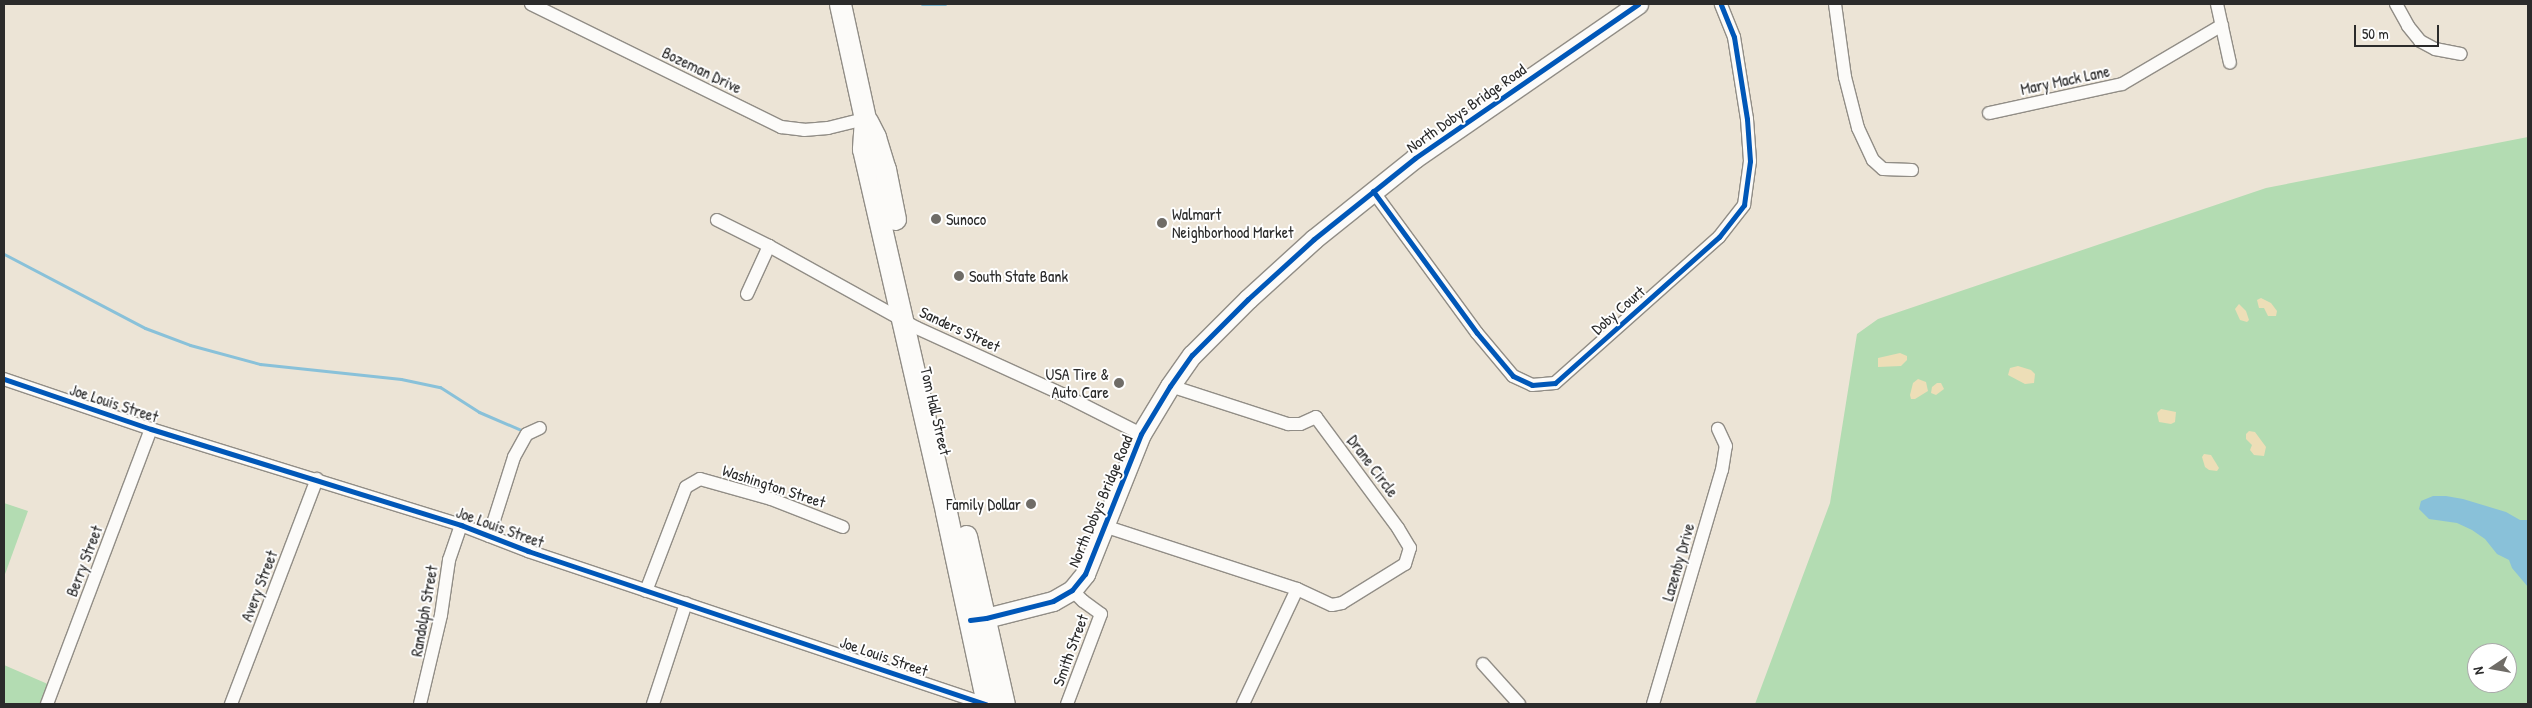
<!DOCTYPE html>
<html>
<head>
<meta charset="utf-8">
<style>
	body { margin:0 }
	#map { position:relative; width:2532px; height:708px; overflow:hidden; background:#ece4d6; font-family:"Patrick Hand",sans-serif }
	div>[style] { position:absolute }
	.green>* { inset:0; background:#b3dcb2 }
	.sand>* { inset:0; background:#eddeb7 }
	.water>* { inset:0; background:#89c1d9 }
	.stream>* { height:3px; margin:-1.5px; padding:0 1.5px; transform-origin:1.5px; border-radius:1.5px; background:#89c1d9 }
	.roads { filter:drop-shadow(1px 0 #918d86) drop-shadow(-1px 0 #918d86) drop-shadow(0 1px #918d86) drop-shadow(0 -1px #918d86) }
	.street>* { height:12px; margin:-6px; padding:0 6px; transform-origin:6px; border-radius:6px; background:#fcfbf9 }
	.secondary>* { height:19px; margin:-9.5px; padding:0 9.5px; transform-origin:9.5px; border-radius:9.5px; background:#fcfbf9 }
	.primary>* { height:21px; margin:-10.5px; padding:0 10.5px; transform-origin:10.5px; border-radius:10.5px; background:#fcfbf9 }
	.cycleway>* { height:5px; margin:-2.5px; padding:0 2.5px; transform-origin:2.5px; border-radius:2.5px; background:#0057b8 }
	.dots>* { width:14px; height:14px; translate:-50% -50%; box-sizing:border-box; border:2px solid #fff; border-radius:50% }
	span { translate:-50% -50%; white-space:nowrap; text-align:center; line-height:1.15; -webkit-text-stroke:4px #fff; paint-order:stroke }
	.street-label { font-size:16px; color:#2b2b2b }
	.poi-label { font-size:16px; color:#2b2b2b }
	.left { translate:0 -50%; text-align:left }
	.right { translate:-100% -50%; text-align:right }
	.frame { position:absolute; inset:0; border:5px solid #2b2b2b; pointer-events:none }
	.north { position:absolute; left:2467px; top:643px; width:50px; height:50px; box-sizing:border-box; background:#fff; border:1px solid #aaa; border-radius:50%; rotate:258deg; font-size:14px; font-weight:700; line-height:20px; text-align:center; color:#2b2b2b }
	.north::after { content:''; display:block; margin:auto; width:18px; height:22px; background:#6f6c67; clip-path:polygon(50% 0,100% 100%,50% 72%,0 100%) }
	.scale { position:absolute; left:2354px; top:25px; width:85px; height:22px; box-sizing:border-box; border:2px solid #2b2b2b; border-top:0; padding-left:6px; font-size:15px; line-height:18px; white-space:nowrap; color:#2b2b2b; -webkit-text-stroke:4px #fff; paint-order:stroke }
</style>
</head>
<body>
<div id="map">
	<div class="green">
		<i style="clip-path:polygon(evenodd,2528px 137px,2528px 704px,1755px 704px,1830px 503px,1857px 334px,1878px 319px,2266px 188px,2528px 137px,2477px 653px,2507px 653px,2507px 683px,2477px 683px,2477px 653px)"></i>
		<i style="clip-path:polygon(4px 503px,28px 511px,4px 577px)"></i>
		<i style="clip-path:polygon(4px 665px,50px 685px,42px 704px,4px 704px)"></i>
	</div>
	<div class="sand">
		<i style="clip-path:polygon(2261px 298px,2271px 303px,2277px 311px,2276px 316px,2268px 316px,2264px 308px,2259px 308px,2257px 300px)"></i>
		<i style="clip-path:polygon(2239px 304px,2246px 311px,2249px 320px,2247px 322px,2240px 320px,2235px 309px)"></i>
		<i style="clip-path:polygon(1900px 353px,1907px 356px,1907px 360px,1901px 366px,1878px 367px,1878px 358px)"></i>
		<i style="clip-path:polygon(2018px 366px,2031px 370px,2035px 374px,2034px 383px,2025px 384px,2008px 375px,2010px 368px)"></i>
		<i style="clip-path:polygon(1918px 379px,1926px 382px,1928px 391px,1915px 399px,1911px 399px,1910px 395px,1913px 383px)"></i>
		<i style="clip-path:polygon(1937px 383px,1941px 383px,1944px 389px,1936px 395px,1931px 393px,1932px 387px)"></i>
		<i style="clip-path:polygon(2161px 409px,2176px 412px,2175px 422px,2171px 424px,2159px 422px,2157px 413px)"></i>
		<i style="clip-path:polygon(2249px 431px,2255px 432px,2266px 447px,2264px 456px,2254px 455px,2250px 450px,2252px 445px,2246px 439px,2246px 434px)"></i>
		<i style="clip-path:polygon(2204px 454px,2211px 455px,2219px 468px,2217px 471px,2209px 470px,2205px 467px,2202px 457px)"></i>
	</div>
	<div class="water">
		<i style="clip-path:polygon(2433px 496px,2446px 496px,2463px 499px,2506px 512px,2520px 520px,2528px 520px,2528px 587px,2512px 568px,2509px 560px,2497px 554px,2485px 539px,2472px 530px,2457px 523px,2429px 519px,2419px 509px,2421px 501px)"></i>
	</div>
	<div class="stream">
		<i style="left:922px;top:4px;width:23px"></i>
		<i style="left:4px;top:254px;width:159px;rotate:27.7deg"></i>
		<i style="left:145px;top:328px;width:48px;rotate:20.7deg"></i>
		<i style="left:190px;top:345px;width:73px;rotate:15.2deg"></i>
		<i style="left:260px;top:364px;width:142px;rotate:6.1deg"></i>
		<i style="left:401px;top:379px;width:40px;rotate:12deg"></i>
		<i style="left:440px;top:387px;width:46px;rotate:32.7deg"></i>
		<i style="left:479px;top:412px;width:51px;rotate:23.1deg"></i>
	</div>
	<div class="roads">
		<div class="street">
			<i style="left:531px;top:4px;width:279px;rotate:26.2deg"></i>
			<i style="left:781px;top:127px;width:23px;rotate:7deg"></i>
			<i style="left:804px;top:130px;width:24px;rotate:-5deg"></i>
			<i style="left:828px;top:128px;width:38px;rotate:-14deg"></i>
			<i style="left:1835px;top:4px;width:74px;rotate:82.2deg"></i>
			<i style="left:1845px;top:77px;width:53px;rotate:75.7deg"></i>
			<i style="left:1858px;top:128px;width:35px;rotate:65deg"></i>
			<i style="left:1873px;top:160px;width:13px;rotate:42deg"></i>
			<i style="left:1883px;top:169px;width:29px;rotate:2deg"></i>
			<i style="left:2217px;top:4px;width:60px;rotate:77.6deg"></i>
			<i style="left:2396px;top:4px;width:25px;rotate:61deg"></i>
			<i style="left:2408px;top:26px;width:19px;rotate:51deg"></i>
			<i style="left:2420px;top:41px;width:17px;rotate:28deg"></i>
			<i style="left:2435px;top:49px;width:26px;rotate:11deg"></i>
			<i style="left:1989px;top:113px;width:136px;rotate:-12.3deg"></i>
			<i style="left:2122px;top:84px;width:116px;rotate:-30.5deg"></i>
			<i style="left:1373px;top:191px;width:176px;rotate:53.8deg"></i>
			<i style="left:1477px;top:333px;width:56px;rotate:50.1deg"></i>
			<i style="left:1513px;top:376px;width:21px;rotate:25deg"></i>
			<i style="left:1532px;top:385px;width:23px;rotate:-5deg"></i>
			<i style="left:1555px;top:383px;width:220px;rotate:-41.7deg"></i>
			<i style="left:1719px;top:237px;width:41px;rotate:-52deg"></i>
			<i style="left:1744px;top:205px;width:44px;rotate:-82.2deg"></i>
			<i style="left:1750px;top:161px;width:42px;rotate:-94.1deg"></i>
			<i style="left:1747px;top:119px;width:83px;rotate:-99deg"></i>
			<i style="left:1734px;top:37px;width:35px;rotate:-112deg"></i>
			<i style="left:717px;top:220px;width:58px;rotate:26.6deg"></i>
			<i style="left:769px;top:246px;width:169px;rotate:29deg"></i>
			<i style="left:917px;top:328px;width:164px;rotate:24.5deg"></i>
			<i style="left:1066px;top:396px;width:84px;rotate:26.9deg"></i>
			<i style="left:747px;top:294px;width:53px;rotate:-65.4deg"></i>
			<i style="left:4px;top:379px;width:155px;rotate:18.8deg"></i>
			<i style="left:151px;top:429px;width:325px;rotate:17.2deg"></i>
			<i style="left:461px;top:525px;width:72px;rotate:21.2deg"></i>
			<i style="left:528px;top:551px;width:483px;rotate:18.5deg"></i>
			<i style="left:1104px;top:526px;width:203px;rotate:18.1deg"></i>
			<i style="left:1297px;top:589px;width:38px;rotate:25deg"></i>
			<i style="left:1332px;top:605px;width:10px;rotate:-11deg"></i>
			<i style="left:1342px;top:603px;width:74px;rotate:-31.8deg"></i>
			<i style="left:1405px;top:564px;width:17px;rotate:-73deg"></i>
			<i style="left:1410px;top:548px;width:23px;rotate:-121deg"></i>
			<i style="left:1398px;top:528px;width:138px;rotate:-126.5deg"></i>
			<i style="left:1316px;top:417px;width:17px;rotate:156deg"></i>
			<i style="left:1300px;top:424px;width:12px;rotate:180deg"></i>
			<i style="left:1288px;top:424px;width:124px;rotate:-162.1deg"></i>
			<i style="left:489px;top:536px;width:83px;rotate:-72.4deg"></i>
			<i style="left:514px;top:457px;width:26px;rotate:-61deg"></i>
			<i style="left:527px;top:434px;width:14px;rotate:-25deg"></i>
			<i style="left:646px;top:591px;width:111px;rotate:-69deg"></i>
			<i style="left:686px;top:487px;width:16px;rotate:-30deg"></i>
			<i style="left:700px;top:479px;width:74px;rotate:15.7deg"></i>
			<i style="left:771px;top:499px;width:77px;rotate:21.3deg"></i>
			<i style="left:1483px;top:664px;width:54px;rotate:48deg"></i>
			<i style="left:47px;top:704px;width:294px;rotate:-69.3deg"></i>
			<i style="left:231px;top:704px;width:241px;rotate:-69.1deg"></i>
			<i style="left:420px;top:704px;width:91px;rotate:-76.7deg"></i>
			<i style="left:441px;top:615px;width:56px;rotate:-81.7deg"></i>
			<i style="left:449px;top:560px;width:37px;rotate:-71deg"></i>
			<i style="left:653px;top:704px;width:106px;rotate:-71.9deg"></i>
			<i style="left:1067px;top:704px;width:96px;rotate:-69.3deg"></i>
			<i style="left:1101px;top:614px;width:22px;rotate:-144deg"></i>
			<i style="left:1083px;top:601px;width:16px;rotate:-135deg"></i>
			<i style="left:1243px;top:704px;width:127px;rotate:-64.8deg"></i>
			<i style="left:1653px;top:704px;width:244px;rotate:-73.6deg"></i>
			<i style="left:1722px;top:470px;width:24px;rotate:-81deg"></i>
			<i style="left:1726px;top:446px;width:19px;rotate:-115deg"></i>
		</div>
		<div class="secondary">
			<i style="left:970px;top:620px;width:16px;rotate:-7deg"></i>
			<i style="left:986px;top:618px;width:69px;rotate:-14.2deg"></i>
			<i style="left:1053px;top:601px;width:22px;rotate:-30deg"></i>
			<i style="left:1072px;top:590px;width:21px;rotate:-51deg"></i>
			<i style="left:1085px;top:574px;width:151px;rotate:-68.2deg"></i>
			<i style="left:1141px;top:434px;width:56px;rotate:-58.9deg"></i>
			<i style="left:1170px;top:386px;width:38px;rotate:-55deg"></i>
			<i style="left:1192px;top:355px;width:79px;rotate:-45deg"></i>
			<i style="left:1248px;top:299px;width:89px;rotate:-42.3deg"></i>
			<i style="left:1314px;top:239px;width:129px;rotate:-38.7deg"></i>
			<i style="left:1415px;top:158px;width:271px;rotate:-34.6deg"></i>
		</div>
		<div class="primary">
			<i style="left:840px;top:4px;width:118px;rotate:77.7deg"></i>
			<i style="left:865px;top:119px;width:30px;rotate:94deg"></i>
			<i style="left:863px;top:149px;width:372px;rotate:77.1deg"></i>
			<i style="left:946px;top:512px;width:196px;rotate:77.9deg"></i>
			<i style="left:867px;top:121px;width:18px;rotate:63deg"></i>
			<i style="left:875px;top:137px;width:34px;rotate:73deg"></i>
			<i style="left:885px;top:169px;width:51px;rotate:78.7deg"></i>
			<i style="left:966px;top:536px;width:172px;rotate:77.3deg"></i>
		</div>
	</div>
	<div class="cycleway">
		<i style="left:1373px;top:191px;width:176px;rotate:53.8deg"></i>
		<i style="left:1477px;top:333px;width:56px;rotate:50.1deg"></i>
		<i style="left:1513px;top:376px;width:21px;rotate:25deg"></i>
		<i style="left:1532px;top:385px;width:23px;rotate:-5deg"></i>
		<i style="left:1555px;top:383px;width:220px;rotate:-41.7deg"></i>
		<i style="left:1719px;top:237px;width:41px;rotate:-52deg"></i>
		<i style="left:1744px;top:205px;width:44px;rotate:-82.2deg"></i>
		<i style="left:1750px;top:161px;width:42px;rotate:-94.1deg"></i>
		<i style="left:1747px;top:119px;width:83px;rotate:-99deg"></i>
		<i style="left:1734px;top:37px;width:35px;rotate:-112deg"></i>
		<i style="left:4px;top:379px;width:155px;rotate:18.8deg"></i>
		<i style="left:151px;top:429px;width:325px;rotate:17.2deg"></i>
		<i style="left:461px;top:525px;width:72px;rotate:21.2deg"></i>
		<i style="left:528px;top:551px;width:483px;rotate:18.5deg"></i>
		<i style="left:970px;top:620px;width:16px;rotate:-7deg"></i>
		<i style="left:986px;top:618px;width:69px;rotate:-14.2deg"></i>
		<i style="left:1053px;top:601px;width:22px;rotate:-30deg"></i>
		<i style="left:1072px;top:590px;width:21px;rotate:-51deg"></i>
		<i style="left:1085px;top:574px;width:151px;rotate:-68.2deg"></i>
		<i style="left:1141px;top:434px;width:56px;rotate:-58.9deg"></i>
		<i style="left:1170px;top:386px;width:38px;rotate:-55deg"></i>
		<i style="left:1192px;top:355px;width:79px;rotate:-45deg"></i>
		<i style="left:1248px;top:299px;width:89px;rotate:-42.3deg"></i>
		<i style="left:1314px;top:239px;width:129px;rotate:-38.7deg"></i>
		<i style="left:1415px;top:158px;width:271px;rotate:-34.6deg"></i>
	</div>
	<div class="dots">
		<i style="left:936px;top:219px;background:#6f6c67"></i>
		<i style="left:1162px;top:223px;background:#6f6c67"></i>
		<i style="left:959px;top:276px;background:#6f6c67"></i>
		<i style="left:1119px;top:383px;background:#6f6c67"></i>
		<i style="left:1031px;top:504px;background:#6f6c67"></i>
	</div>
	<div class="street-label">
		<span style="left:702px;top:70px;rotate:26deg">Bozeman Drive</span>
		<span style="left:2065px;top:80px;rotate:-12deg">Mary Mack Lane</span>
		<span style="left:1466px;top:108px;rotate:-35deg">North Dobys Bridge Road</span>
		<span style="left:1618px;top:310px;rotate:-41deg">Doby Court</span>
		<span style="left:960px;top:329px;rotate:25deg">Sanders Street</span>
		<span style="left:114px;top:403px;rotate:18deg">Joe Louis Street</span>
		<span style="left:936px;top:411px;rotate:77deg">Tom Hall Street</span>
		<span style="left:1373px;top:466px;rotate:53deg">Drane Circle</span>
		<span style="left:774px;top:486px;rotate:18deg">Washington Street</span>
		<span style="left:1100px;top:501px;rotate:-67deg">North Dobys Bridge Road</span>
		<span style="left:500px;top:527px;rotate:20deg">Joe Louis Street</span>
		<span style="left:84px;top:561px;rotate:-69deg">Berry Street</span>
		<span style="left:1678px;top:562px;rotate:-74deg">Lazenby Drive</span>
		<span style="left:259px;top:586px;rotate:-69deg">Avery Street</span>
		<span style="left:424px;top:611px;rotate:-80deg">Randolph Street</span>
		<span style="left:1070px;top:650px;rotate:-70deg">Smith Street</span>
		<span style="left:884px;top:656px;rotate:19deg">Joe Louis Street</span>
	</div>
	<div class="poi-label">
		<span class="left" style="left:1172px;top:223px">Walmart<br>Neighborhood Market</span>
		<span class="left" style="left:946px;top:219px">Sunoco</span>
		<span class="left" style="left:969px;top:276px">South State Bank</span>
		<span class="right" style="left:1109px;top:383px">USA Tire &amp;<br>Auto Care</span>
		<span class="right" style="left:1021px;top:504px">Family Dollar</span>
	</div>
	<div class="frame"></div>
	<div class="north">N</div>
	<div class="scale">50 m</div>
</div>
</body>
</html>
